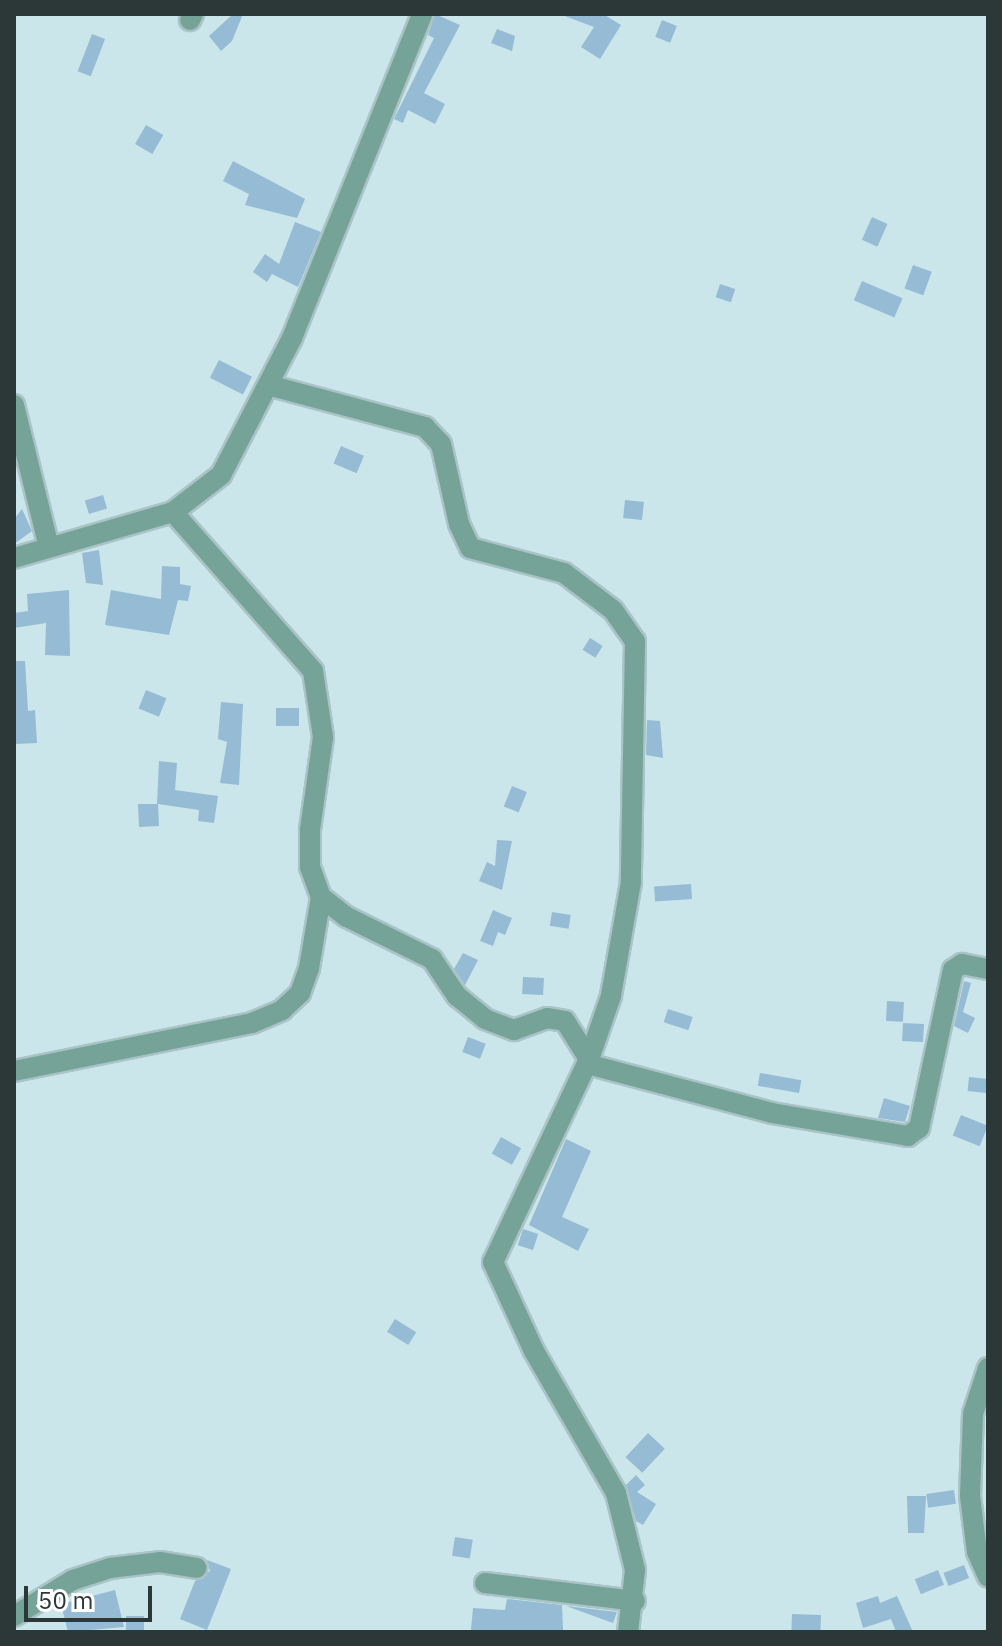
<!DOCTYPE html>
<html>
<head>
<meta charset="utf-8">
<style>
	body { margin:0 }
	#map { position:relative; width:1002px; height:1646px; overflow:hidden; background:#cae6ea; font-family:"IBM Plex Sans",sans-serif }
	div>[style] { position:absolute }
	.building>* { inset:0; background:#95bbd5; transform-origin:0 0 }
	.roads { filter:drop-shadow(2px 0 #aac3c6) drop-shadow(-2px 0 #aac3c6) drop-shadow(0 2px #aac3c6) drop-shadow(0 -2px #aac3c6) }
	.minor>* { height:20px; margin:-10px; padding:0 10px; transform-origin:10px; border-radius:10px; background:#76a398 }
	span { translate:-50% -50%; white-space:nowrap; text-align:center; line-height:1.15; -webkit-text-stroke:7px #fff; paint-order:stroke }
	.frame { position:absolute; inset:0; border:16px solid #2c3738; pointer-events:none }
	.scale { position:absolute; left:24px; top:1586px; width:128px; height:36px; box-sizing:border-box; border:4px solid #2c3738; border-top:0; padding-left:10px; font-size:24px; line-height:28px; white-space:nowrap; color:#2c3738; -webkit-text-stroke:6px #fff; paint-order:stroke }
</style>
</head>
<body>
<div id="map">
	<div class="building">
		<i style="clip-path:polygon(233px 14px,243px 14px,232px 41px,221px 51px,209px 36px)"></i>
		<i style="clip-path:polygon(435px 14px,460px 25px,424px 93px,445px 104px,435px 124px,408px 110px,403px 123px,394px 119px,434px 38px,428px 35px)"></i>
		<i style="clip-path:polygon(603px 14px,621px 25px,600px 59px,581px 47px,594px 27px,562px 15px)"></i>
		<i style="left:662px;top:20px;width:16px;height:18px;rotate:22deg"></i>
		<i style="clip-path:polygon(497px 29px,515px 36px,512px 51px,491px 43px)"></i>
		<i style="left:92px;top:34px;width:14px;height:40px;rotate:21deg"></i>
		<i style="left:146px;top:125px;width:20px;height:22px;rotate:30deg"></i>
		<i style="clip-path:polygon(233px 161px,305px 199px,297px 218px,245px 205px,249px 194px,223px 181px)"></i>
		<i style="left:872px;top:217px;width:17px;height:25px;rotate:24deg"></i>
		<i style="clip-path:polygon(295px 222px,321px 232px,298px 287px,272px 274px,267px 282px,253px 272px,265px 254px,279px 264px)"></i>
		<i style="left:913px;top:265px;width:20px;height:25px;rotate:20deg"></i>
		<i style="left:862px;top:281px;width:44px;height:21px;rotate:23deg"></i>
		<i style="left:720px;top:284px;width:16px;height:14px;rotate:18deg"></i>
		<i style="left:219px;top:360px;width:37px;height:20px;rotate:27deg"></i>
		<i style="left:341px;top:446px;width:25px;height:19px;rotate:23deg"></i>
		<i style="left:103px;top:495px;width:14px;height:19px;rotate:73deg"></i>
		<i style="left:625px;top:500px;width:19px;height:18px;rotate:6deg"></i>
		<i style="clip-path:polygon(22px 509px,32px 531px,14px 544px,14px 519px)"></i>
		<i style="clip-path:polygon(99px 550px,103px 585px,86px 583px,82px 553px)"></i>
		<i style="clip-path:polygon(162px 566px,180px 567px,180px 584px,191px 586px,188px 601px,178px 600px,169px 635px,105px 625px,111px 590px,161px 599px)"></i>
		<i style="clip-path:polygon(69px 590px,70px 656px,45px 655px,46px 623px,14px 628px,14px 613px,28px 611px,27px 594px)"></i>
		<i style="left:590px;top:638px;width:15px;height:14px;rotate:32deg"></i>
		<i style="clip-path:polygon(14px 661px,25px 661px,28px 711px,35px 710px,37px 743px,16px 744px)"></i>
		<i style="left:146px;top:690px;width:22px;height:20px;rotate:22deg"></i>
		<i style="clip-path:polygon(221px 702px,243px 704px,239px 785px,220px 783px,227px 742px,218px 739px)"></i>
		<i style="left:299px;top:708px;width:18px;height:23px;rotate:90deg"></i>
		<i style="clip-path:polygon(647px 720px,660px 721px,663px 758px,646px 755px)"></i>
		<i style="clip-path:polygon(159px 761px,177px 763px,175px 790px,218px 796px,214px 823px,198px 821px,199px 810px,158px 804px,159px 826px,139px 827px,138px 804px,157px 804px)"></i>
		<i style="left:512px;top:786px;width:16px;height:22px;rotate:22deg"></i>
		<i style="clip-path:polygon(497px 840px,512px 841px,502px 890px,479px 881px,487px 862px,495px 866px)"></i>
		<i style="left:691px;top:884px;width:15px;height:37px;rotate:86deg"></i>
		<i style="clip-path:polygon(493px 910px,512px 918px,505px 935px,498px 932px,493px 946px,480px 941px)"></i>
		<i style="left:552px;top:912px;width:19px;height:14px;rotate:9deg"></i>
		<i style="clip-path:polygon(463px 953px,478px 960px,465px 985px,454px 969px)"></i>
		<i style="left:523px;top:977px;width:21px;height:17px;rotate:3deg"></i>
		<i style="clip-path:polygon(964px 981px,971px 983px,963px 1012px,975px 1018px,968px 1033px,954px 1026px)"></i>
		<i style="left:887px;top:1001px;width:17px;height:20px;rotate:3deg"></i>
		<i style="left:668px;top:1009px;width:26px;height:14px;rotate:18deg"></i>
		<i style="left:903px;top:1023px;width:21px;height:18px;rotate:3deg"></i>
		<i style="left:468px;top:1037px;width:19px;height:16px;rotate:21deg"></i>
		<i style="left:760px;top:1073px;width:42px;height:13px;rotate:10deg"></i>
		<i style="left:969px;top:1077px;width:19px;height:14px;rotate:6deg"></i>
		<i style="clip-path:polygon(884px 1098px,910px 1106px,905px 1122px,878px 1118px)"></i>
		<i style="left:961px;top:1115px;width:29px;height:22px;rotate:22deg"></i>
		<i style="left:501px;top:1137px;width:23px;height:19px;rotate:29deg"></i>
		<i style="clip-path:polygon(566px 1139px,591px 1151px,562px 1217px,589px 1229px,578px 1251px,529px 1225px)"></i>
		<i style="left:523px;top:1229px;width:16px;height:17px;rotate:18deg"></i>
		<i style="left:395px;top:1319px;width:25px;height:15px;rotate:32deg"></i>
		<i style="left:648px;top:1433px;width:23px;height:33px;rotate:43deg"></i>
		<i style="clip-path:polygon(636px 1475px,645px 1485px,637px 1492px,656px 1504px,643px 1525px,636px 1521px,626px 1485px)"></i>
		<i style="left:954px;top:1490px;width:14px;height:28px;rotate:82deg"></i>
		<i style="clip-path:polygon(907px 1496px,926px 1496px,924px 1533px,908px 1533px)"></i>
		<i style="left:455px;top:1537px;width:18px;height:19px;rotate:9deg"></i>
		<i style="clip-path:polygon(207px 1560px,231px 1569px,207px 1630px,180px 1619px,195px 1581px,210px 1571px)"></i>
		<i style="left:964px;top:1565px;width:14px;height:22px;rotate:69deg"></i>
		<i style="left:938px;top:1570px;width:16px;height:25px;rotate:68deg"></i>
		<i style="clip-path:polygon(115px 1590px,124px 1627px,68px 1632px,61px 1604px)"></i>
		<i style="clip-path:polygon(878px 1596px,880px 1603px,897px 1596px,913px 1632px,896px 1632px,891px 1619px,863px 1628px,856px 1603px)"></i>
		<i style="clip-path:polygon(507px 1599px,562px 1605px,563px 1630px,471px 1630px,473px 1608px,505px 1610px)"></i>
		<i style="clip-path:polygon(566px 1606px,617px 1612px,613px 1623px)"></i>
		<i style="left:792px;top:1614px;width:29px;height:18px;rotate:2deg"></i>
		<i style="left:144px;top:1616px;width:14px;height:18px;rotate:90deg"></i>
	</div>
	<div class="roads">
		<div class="minor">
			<i style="left:190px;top:20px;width:7px;rotate:-63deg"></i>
			<i style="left:268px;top:385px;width:163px;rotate:15deg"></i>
			<i style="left:425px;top:427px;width:23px;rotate:47deg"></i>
			<i style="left:441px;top:444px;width:82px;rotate:77.3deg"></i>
			<i style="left:459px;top:524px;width:26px;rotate:65deg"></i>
			<i style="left:470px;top:548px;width:97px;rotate:14.9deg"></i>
			<i style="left:564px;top:573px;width:61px;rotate:37.1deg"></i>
			<i style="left:613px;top:610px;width:38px;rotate:55deg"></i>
			<i style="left:635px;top:641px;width:241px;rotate:91deg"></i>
			<i style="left:631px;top:882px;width:116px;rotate:100deg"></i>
			<i style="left:611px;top:996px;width:67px;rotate:109.2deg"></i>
			<i style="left:589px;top:1059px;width:225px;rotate:115.3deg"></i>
			<i style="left:493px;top:1262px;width:98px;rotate:65.3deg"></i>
			<i style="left:534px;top:1351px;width:164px;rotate:60deg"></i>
			<i style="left:616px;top:1493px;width:79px;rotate:76.1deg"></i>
			<i style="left:635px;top:1570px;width:62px;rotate:96.4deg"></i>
			<i style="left:14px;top:405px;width:146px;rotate:76.2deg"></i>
			<i style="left:173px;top:512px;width:212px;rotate:48.6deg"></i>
			<i style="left:313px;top:671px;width:67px;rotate:81.4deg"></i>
			<i style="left:323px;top:737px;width:94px;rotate:98deg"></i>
			<i style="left:310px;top:830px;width:37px;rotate:90deg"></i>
			<i style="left:310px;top:867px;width:32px;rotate:70deg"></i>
			<i style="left:321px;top:897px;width:33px;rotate:38deg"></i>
			<i style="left:347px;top:917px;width:95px;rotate:26.3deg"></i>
			<i style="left:432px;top:959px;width:45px;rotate:56deg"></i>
			<i style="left:457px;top:996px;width:36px;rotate:39deg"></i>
			<i style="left:485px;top:1019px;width:31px;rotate:21deg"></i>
			<i style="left:514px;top:1030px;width:35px;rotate:-20deg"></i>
			<i style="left:547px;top:1018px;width:18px;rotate:9deg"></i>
			<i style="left:565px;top:1021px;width:45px;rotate:57.7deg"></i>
			<i style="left:14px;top:558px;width:166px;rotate:-16.1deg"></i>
			<i style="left:173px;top:512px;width:61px;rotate:-37.6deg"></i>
			<i style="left:221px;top:475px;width:154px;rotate:-62.6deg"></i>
			<i style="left:292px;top:338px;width:349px;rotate:-68.1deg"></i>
			<i style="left:587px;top:1064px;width:191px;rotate:14.8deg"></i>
			<i style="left:772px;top:1113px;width:138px;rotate:9.6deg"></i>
			<i style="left:908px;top:1136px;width:14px;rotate:-36deg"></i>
			<i style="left:919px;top:1128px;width:162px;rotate:-77.9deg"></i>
			<i style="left:953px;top:970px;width:11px;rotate:-34deg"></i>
			<i style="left:962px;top:964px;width:26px;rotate:11deg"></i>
			<i style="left:14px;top:1071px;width:243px;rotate:-11.4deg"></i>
			<i style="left:252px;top:1023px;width:33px;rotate:-23deg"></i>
			<i style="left:282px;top:1010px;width:25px;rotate:-43deg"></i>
			<i style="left:300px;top:993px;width:27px;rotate:-70deg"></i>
			<i style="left:309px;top:968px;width:72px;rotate:-80.4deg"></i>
			<i style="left:988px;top:1368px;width:48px;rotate:108.1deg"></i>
			<i style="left:973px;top:1414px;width:82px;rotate:92.1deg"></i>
			<i style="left:970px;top:1496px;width:56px;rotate:82.9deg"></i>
			<i style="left:977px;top:1552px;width:27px;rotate:66deg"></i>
			<i style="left:485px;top:1583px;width:151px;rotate:6.8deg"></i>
			<i style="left:14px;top:1616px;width:69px;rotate:-31.4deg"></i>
			<i style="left:73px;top:1580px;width:39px;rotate:-18deg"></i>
			<i style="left:110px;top:1568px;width:50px;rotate:-6.8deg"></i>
			<i style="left:160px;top:1562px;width:37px;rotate:9deg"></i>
		</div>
	</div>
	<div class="frame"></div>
	<div class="scale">50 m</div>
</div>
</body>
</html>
